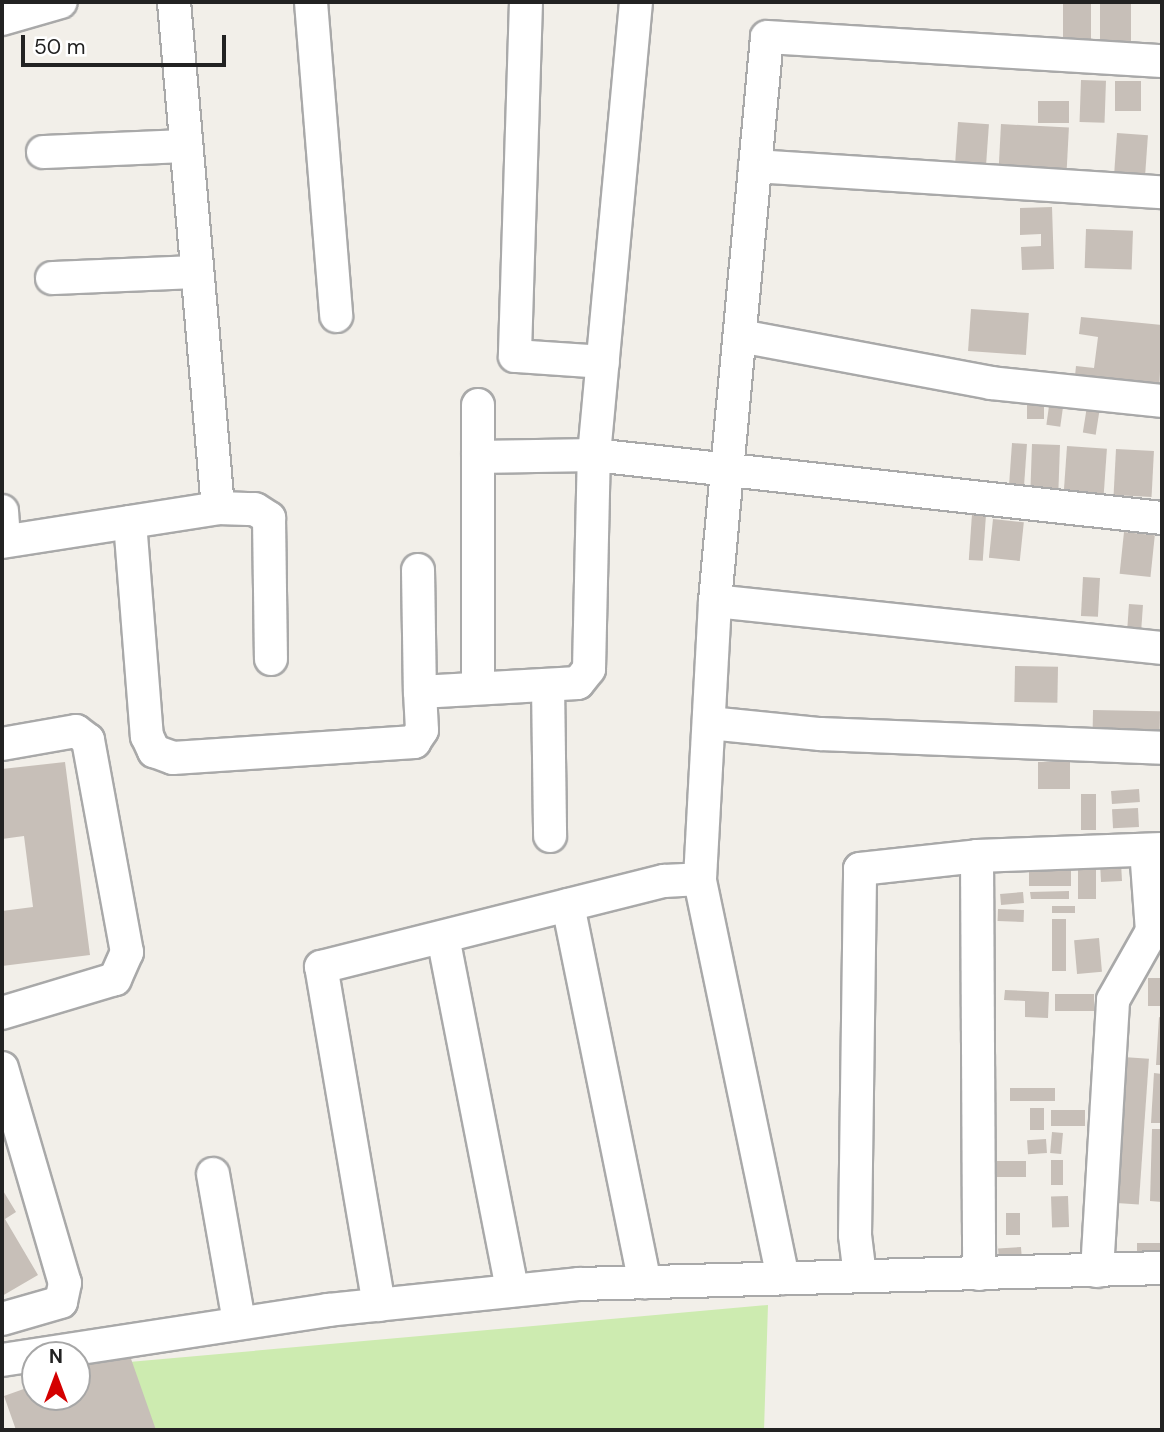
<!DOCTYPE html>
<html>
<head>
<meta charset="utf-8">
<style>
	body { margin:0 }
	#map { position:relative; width:1164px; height:1432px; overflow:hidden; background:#f2efe9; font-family:"DM Sans",sans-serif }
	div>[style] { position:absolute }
	.grass>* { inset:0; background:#cdebb0 }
	.building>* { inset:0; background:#c7bfb8; transform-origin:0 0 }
	.roads { filter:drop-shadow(2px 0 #a9a9a9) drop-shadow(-2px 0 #a9a9a9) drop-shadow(0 2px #a9a9a9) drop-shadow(0 -2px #a9a9a9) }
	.street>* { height:32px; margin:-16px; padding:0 16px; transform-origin:16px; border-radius:16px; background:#fff }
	span { translate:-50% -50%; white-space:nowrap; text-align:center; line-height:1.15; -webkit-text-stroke:7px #fff; paint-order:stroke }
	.frame { position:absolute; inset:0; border:4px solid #222; pointer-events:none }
	.north { position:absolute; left:21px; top:1341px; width:70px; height:70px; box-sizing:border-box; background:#fff; border:2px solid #a7a7a7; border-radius:50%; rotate:0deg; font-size:19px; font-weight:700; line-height:28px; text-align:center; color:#222 }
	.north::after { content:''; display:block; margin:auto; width:24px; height:32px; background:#d40000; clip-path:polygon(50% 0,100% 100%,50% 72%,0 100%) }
	.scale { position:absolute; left:21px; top:35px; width:205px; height:32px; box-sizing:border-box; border:4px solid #222; border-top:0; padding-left:9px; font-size:21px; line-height:24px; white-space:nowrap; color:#222; -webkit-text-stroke:5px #fff; paint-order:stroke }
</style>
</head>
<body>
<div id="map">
	<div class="grass">
		<i style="clip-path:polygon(768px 1305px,764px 1430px,136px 1430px,129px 1362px)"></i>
	</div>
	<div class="building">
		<i style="left:1063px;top:2px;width:28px;height:40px"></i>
		<i style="left:1100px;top:2px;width:31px;height:43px"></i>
		<i style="left:1081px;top:80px;width:25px;height:42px;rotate:2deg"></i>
		<i style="left:1115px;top:81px;width:26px;height:30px"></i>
		<i style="left:1038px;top:101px;width:31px;height:22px"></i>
		<i style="left:958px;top:122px;width:31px;height:43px;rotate:4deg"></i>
		<i style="left:1001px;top:124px;width:68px;height:49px;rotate:3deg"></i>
		<i style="left:1117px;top:133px;width:31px;height:47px;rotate:4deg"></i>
		<i style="clip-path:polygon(1052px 207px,1054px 269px,1022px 270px,1021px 247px,1041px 246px,1041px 234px,1020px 235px,1020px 208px)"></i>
		<i style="left:1086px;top:229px;width:47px;height:39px;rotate:2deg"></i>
		<i style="left:971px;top:309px;width:58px;height:42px;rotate:4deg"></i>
		<i style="clip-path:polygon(1081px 317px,1162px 325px,1159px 395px,1074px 386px,1076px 366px,1094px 368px,1098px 337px,1079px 334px)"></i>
		<i style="left:1027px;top:395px;width:17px;height:24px"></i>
		<i style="left:1050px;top:399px;width:14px;height:26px;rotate:8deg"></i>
		<i style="left:1088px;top:400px;width:13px;height:33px;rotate:9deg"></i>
		<i style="left:1012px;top:443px;width:15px;height:46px;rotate:4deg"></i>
		<i style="left:1032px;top:444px;width:28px;height:50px;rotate:2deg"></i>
		<i style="left:1067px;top:446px;width:40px;height:51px;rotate:4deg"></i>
		<i style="left:1116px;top:449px;width:38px;height:46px;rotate:3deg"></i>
		<i style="left:972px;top:514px;width:14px;height:46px;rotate:4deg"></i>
		<i style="left:993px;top:519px;width:31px;height:39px;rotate:6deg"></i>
		<i style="left:1124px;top:532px;width:31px;height:42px;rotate:6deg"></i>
		<i style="left:1083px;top:577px;width:17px;height:39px;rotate:3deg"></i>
		<i style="left:1129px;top:604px;width:14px;height:31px;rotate:4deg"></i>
		<i style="left:1015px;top:666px;width:43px;height:36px;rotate:1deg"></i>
		<i style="left:1093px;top:710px;width:67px;height:26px;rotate:1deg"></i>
		<i style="clip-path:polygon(65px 762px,90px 955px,2px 966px,2px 911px,33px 907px,24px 836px,2px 839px,2px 769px)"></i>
		<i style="left:1070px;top:762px;width:27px;height:32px;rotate:90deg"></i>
		<i style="left:1139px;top:789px;width:13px;height:28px;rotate:86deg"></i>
		<i style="left:1081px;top:794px;width:15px;height:36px"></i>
		<i style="left:1138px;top:808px;width:19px;height:26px;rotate:87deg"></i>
		<i style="left:1121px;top:862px;width:19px;height:21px;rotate:87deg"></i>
		<i style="left:1078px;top:864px;width:18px;height:35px"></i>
		<i style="left:1029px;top:867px;width:42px;height:19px"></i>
		<i style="clip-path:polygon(1069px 891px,1069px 899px,1031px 899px,1030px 892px)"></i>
		<i style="left:1023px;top:892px;width:11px;height:23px;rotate:85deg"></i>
		<i style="left:1075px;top:906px;width:7px;height:23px;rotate:90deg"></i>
		<i style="left:998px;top:909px;width:26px;height:12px;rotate:2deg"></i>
		<i style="left:1052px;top:919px;width:14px;height:52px"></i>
		<i style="left:1099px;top:938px;width:34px;height:25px;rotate:85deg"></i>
		<i style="left:1162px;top:978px;width:28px;height:14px;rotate:90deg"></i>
		<i style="clip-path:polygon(1005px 990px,1049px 992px,1048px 1018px,1025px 1017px,1025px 1001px,1004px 1000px)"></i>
		<i style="left:1094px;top:994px;width:17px;height:39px;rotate:90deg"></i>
		<i style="clip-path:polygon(1159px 1017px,1162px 1018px,1162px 1065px,1156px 1065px)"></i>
		<i style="left:1123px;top:1057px;width:26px;height:146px;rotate:4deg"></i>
		<i style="clip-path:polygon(1154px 1073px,1162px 1074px,1162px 1123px,1151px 1123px)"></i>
		<i style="left:1010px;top:1088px;width:45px;height:13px"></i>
		<i style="left:1030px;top:1108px;width:14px;height:22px"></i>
		<i style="left:1051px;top:1110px;width:34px;height:16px"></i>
		<i style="clip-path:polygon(1152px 1129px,1162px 1129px,1162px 1202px,1150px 1201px)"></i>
		<i style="left:1052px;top:1132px;width:11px;height:21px;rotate:5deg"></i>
		<i style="left:1046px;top:1139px;width:14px;height:19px;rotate:86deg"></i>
		<i style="left:1051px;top:1160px;width:12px;height:25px"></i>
		<i style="left:997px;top:1161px;width:29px;height:16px"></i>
		<i style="clip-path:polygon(2px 1189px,16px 1212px,5px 1219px,38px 1275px,2px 1296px)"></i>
		<i style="left:1068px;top:1196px;width:31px;height:17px;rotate:88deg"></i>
		<i style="left:1006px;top:1213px;width:14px;height:22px"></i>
		<i style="left:1162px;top:1243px;width:12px;height:25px;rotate:90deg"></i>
		<i style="left:1021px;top:1247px;width:13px;height:23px;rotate:86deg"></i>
		<i style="clip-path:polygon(129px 1353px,156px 1430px,16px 1430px,4px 1396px,35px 1385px,35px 1397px,77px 1397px,77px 1364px,97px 1357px,99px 1363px)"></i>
	</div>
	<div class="roads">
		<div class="street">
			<i style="left:174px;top:2px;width:508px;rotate:85.03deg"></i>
			<i style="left:311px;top:2px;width:315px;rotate:85.4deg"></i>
			<i style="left:526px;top:2px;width:354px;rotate:91.8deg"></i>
			<i style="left:515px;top:356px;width:88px;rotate:3.9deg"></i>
			<i style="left:636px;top:2px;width:455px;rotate:95.3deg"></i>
			<i style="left:594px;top:455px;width:571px;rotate:6.33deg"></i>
			<i style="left:2px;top:19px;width:61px;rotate:-16.1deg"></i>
			<i style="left:43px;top:152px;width:143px;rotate:-2.4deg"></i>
			<i style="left:755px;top:166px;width:408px;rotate:3.7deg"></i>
			<i style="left:52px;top:278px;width:145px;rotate:-2.4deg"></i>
			<i style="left:740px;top:336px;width:255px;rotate:10.6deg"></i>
			<i style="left:991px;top:383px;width:172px;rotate:6deg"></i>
			<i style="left:478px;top:405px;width:282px;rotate:90deg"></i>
			<i style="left:2px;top:511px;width:30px;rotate:86deg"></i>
			<i style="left:130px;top:522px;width:215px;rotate:85.5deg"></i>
			<i style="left:147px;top:736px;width:17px;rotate:65deg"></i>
			<i style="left:154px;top:751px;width:20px;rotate:20deg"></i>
			<i style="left:173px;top:758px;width:242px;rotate:-3.8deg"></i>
			<i style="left:414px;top:742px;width:14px;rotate:-56deg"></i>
			<i style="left:422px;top:730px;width:38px;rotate:-93deg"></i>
			<i style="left:420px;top:692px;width:158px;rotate:-3.3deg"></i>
			<i style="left:578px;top:683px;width:18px;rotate:-52deg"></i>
			<i style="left:589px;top:669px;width:214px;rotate:-88.7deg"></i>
			<i style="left:594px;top:455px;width:116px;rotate:179deg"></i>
			<i style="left:2px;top:542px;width:219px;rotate:-8.9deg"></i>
			<i style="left:218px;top:508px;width:37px;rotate:2deg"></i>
			<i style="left:255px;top:509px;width:17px;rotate:33deg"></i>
			<i style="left:269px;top:518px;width:141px;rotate:89.2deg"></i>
			<i style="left:418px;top:570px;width:122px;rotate:89.1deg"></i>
			<i style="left:715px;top:601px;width:566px;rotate:-84.73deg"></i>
			<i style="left:767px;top:37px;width:396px;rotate:3.5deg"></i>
			<i style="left:548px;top:685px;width:151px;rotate:89.2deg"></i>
			<i style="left:709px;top:723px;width:112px;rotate:5.7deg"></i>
			<i style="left:820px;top:734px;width:342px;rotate:2.3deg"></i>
			<i style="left:2px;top:744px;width:75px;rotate:-10deg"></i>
			<i style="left:76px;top:731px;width:15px;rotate:37deg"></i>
			<i style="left:88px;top:740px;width:216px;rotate:79.6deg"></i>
			<i style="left:127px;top:952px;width:30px;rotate:114deg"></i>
			<i style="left:115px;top:979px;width:118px;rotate:163.3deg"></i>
			<i style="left:977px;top:856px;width:418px;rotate:89.7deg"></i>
			<i style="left:568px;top:905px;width:385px;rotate:78.5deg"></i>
			<i style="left:443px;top:937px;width:360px;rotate:78.9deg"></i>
			<i style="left:2px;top:1068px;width:224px;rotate:73.7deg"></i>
			<i style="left:65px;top:1283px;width:19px;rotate:102deg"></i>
			<i style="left:61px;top:1302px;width:61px;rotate:163.9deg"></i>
			<i style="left:213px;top:1174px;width:150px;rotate:80deg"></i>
			<i style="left:1097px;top:1271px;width:271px;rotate:-86.6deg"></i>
			<i style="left:1113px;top:1000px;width:79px;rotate:-60.5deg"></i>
			<i style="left:1152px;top:931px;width:81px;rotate:-94.2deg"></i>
			<i style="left:860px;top:1276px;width:41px;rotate:-97deg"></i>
			<i style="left:855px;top:1235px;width:366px;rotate:-89.2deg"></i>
			<i style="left:860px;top:869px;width:118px;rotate:-6.3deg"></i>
			<i style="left:977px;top:856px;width:185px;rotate:-2.2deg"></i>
			<i style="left:783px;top:1278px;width:408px;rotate:-101.8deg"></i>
			<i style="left:700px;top:879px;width:278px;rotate:-86.9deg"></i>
			<i style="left:715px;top:601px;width:449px;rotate:6deg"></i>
			<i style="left:379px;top:1305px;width:343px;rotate:-99.7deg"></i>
			<i style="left:321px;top:967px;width:354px;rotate:-14.1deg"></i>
			<i style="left:664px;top:881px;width:36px;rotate:-3deg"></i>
			<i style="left:2px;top:1360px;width:330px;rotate:-8.7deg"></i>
			<i style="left:328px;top:1310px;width:252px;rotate:-5.9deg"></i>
			<i style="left:579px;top:1284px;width:583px;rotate:-1.57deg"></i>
		</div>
	</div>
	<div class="frame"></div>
	<div class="north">N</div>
	<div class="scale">50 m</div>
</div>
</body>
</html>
